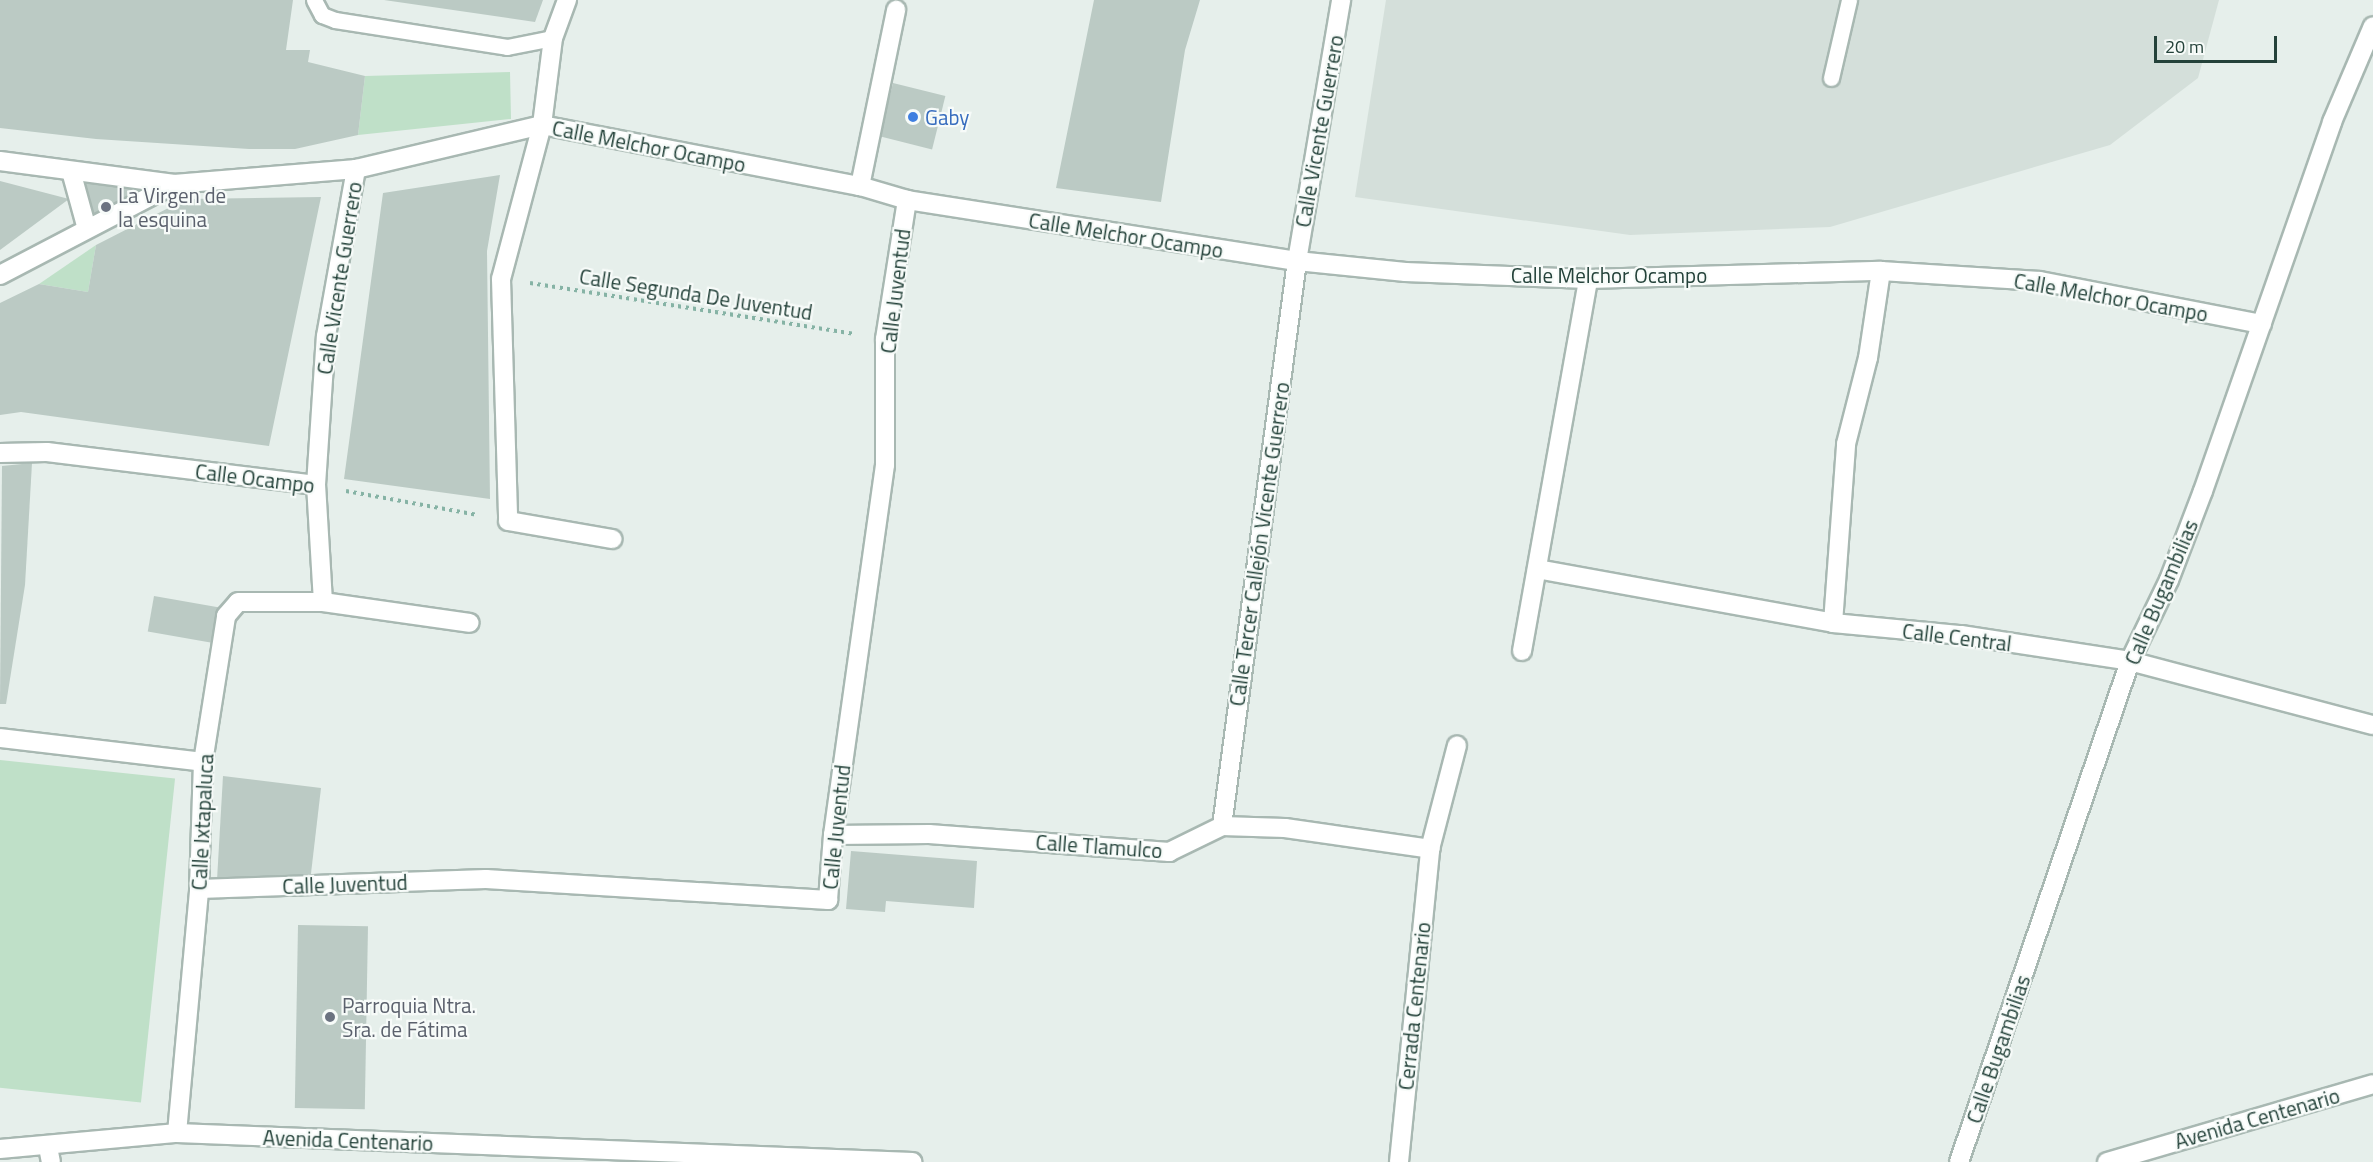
<!DOCTYPE html>
<html>
<head>
<meta charset="utf-8">
<style>
	body { margin:0 }
	#map { position:relative; width:2373px; height:1162px; overflow:hidden; background:#e6efeb; font-family:"Titillium Web",sans-serif }
	div>[style] { position:absolute }
	.built>* { inset:0; background:#d4dfda }
	.green>* { inset:0; background:#bfe0c8; transform-origin:0 0 }
	.building>* { inset:0; background:#bbcac4; transform-origin:0 0 }
	.path>* { height:4px; margin-top:-2px; transform-origin:0; background:repeating-linear-gradient(90deg,#86b3a5 0 3px,transparent 0 7.5px) }
	.roads { filter:drop-shadow(2px 0 #a8b8b2) drop-shadow(-2px 0 #a8b8b2) drop-shadow(0 2px #a8b8b2) drop-shadow(0 -2px #a8b8b2) }
	.service>* { height:15px; margin:-7.5px; padding:0 7.5px; transform-origin:7.5px; border-radius:7.5px; background:#fff }
	.minor>* { height:18px; margin:-9px; padding:0 9px; transform-origin:9px; border-radius:9px; background:#fff }
	.secondary>* { height:18px; margin:-9px; padding:0 9px; transform-origin:9px; border-radius:9px; background:#fff }
	.dots>* { width:16px; height:16px; translate:-50% -50%; box-sizing:border-box; border:3px solid #f7fbf9; border-radius:50% }
	span { translate:-50% -50%; white-space:nowrap; text-align:center; line-height:1.15; -webkit-text-stroke:4.5px #f7fbf9; paint-order:stroke }
	.shop-label { font-size:21px; color:#366cbe }
	.left { translate:0 -50%; text-align:left }
	.street-label { font-size:21px; color:#24423a }
	.worship-label { font-size:21px; color:#5b616d }
	.scale { position:absolute; left:2154px; top:36px; width:123px; height:27px; box-sizing:border-box; border:3px solid #24423a; border-top:0; padding-left:8px; font-size:18px; line-height:21px; white-space:nowrap; color:#24423a; -webkit-text-stroke:4px #f7fbf9; paint-order:stroke }
</style>
</head>
<body>
<div id="map">
	<div class="built">
		<i style="clip-path:polygon(1386px 0,2219px 0,2198px 78px,2110px 145px,1830px 227px,1630px 235px,1355px 197px)"></i>
	</div>
	<div class="green">
		<i style="clip-path:polygon(510px 72px,511px 119px,358px 135px,365px 76px)"></i>
		<i style="clip-path:polygon(96px 245px,88px 292px,39px 284px)"></i>
		<i style="left:0;top:760px;width:176px;height:326px;rotate:6deg"></i>
	</div>
	<div class="building">
		<i style="clip-path:polygon(0 0,293px 0,286px 50px,310px 50px,308px 62px,365px 76px,358px 135px,295px 149px,249px 149px,96px 139px,0 128px)"></i>
		<i style="clip-path:polygon(384px 0,543px 0,535px 22px)"></i>
		<i style="clip-path:polygon(1094px 0,1200px 0,1185px 50px,1161px 202px,1056px 188px)"></i>
		<i style="left:893px;top:83px;width:54px;height:55px;rotate:14deg"></i>
		<i style="clip-path:polygon(71px 171px,174px 184px,87px 229px)"></i>
		<i style="clip-path:polygon(500px 175px,487px 251px,490px 499px,344px 479px,383px 193px)"></i>
		<i style="clip-path:polygon(0 181px,69px 199px,0 250px)"></i>
		<i style="clip-path:polygon(321px 197px,269px 446px,21px 412px,0 415px,0 303px,39px 284px,88px 292px,96px 245px,186px 199px)"></i>
		<i style="clip-path:polygon(32px 463px,25px 585px,6px 704px,0 704px,2px 466px)"></i>
		<i style="left:154px;top:596px;width:68px;height:36px;rotate:10deg"></i>
		<i style="clip-path:polygon(223px 776px,321px 788px,310px 882px,217px 880px)"></i>
		<i style="clip-path:polygon(851px 851px,977px 861px,974px 908px,886px 901px,885px 912px,846px 909px)"></i>
		<i style="left:298px;top:925px;width:70px;height:183px;rotate:1deg"></i>
	</div>
	<div class="path">
		<i style="left:530px;top:283px;width:329px;rotate:8.9deg"></i>
		<i style="left:346px;top:491px;width:134px;rotate:10.3deg"></i>
	</div>
	<div class="roads">
		<div class="service">
			<i style="left:314px;top:0;width:17px;rotate:62deg"></i>
			<i style="left:322px;top:15px;width:14px;rotate:21deg"></i>
			<i style="left:335px;top:20px;width:174px;rotate:8.9deg"></i>
			<i style="left:507px;top:47px;width:47px;rotate:-11.1deg"></i>
			<i style="left:1831px;top:78px;width:80px;rotate:-77deg"></i>
		</div>
		<div class="minor">
			<i style="left:567px;top:0;width:40px;rotate:110.2deg"></i>
			<i style="left:553px;top:38px;width:88px;rotate:97.2deg"></i>
			<i style="left:542px;top:125px;width:159px;rotate:104.9deg"></i>
			<i style="left:501px;top:279px;width:242px;rotate:88.3deg"></i>
			<i style="left:508px;top:521px;width:106px;rotate:9.8deg"></i>
			<i style="left:0;top:161px;width:176px;rotate:7.5deg"></i>
			<i style="left:174px;top:184px;width:183px;rotate:-4.7deg"></i>
			<i style="left:356px;top:169px;width:191px;rotate:-13.3deg"></i>
			<i style="left:542px;top:125px;width:324px;rotate:10.9deg"></i>
			<i style="left:860px;top:186px;width:49px;rotate:16.6deg"></i>
			<i style="left:907px;top:200px;width:395px;rotate:8.9deg"></i>
			<i style="left:1297px;top:261px;width:109px;rotate:5.8deg"></i>
			<i style="left:1405px;top:272px;width:183px;rotate:2.2deg"></i>
			<i style="left:1588px;top:279px;width:293px;rotate:-1.6deg"></i>
			<i style="left:1881px;top:271px;width:159px;rotate:3.6deg"></i>
			<i style="left:2040px;top:281px;width:226px;rotate:11deg"></i>
			<i style="left:71px;top:171px;width:60px;rotate:74.6deg"></i>
			<i style="left:860px;top:186px;width:180px;rotate:-78.4deg"></i>
			<i style="left:0;top:275px;width:196px;rotate:-27.6deg"></i>
			<i style="left:0;top:453px;width:47px;rotate:-1.2deg"></i>
			<i style="left:47px;top:452px;width:271px;rotate:7deg"></i>
			<i style="left:1537px;top:569px;width:301px;rotate:10.3deg"></i>
			<i style="left:1833px;top:623px;width:129px;rotate:5.4deg"></i>
			<i style="left:1961px;top:635px;width:171px;rotate:8.7deg"></i>
			<i style="left:2130px;top:661px;width:251px;rotate:14.8deg"></i>
			<i style="left:323px;top:602px;width:117px;rotate:-93.4deg"></i>
			<i style="left:316px;top:485px;width:149px;rotate:-86.2deg"></i>
			<i style="left:326px;top:336px;width:170px;rotate:-79.8deg"></i>
			<i style="left:1833px;top:623px;width:179px;rotate:-85.8deg"></i>
			<i style="left:1846px;top:444px;width:89px;rotate:-75.7deg"></i>
			<i style="left:1868px;top:358px;width:88px;rotate:-81.5deg"></i>
			<i style="left:1522px;top:651px;width:378px;rotate:-79.9deg"></i>
			<i style="left:0;top:738px;width:204px;rotate:6.7deg"></i>
			<i style="left:1222px;top:826px;width:570px;rotate:-82.44deg"></i>
			<i style="left:1297px;top:261px;width:265px;rotate:-80.4deg"></i>
			<i style="left:833px;top:835px;width:96px;rotate:-0.6deg"></i>
			<i style="left:929px;top:834px;width:241px;rotate:4.3deg"></i>
			<i style="left:1169px;top:852px;width:59px;rotate:-26.1deg"></i>
			<i style="left:1222px;top:826px;width:63px;rotate:1.8deg"></i>
			<i style="left:1285px;top:828px;width:147px;rotate:8.2deg"></i>
			<i style="left:199px;top:889px;width:287px;rotate:-2deg"></i>
			<i style="left:486px;top:879px;width:343px;rotate:3.5deg"></i>
			<i style="left:828px;top:900px;width:65px;rotate:-85.6deg"></i>
			<i style="left:833px;top:835px;width:374px;rotate:-82deg"></i>
			<i style="left:885px;top:465px;width:126px;rotate:-90deg"></i>
			<i style="left:885px;top:339px;width:141px;rotate:-81deg"></i>
			<i style="left:177px;top:1133px;width:245px;rotate:-84.8deg"></i>
			<i style="left:199px;top:889px;width:127px;rotate:-88.2deg"></i>
			<i style="left:203px;top:762px;width:148px;rotate:-81deg"></i>
			<i style="left:226px;top:616px;width:18px;rotate:-49deg"></i>
			<i style="left:238px;top:602px;width:85px"></i>
			<i style="left:323px;top:602px;width:148px;rotate:8.1deg"></i>
			<i style="left:48px;top:1147px;width:15px;rotate:79deg"></i>
			<i style="left:1399px;top:1162px;width:315px;rotate:-84.3deg"></i>
			<i style="left:1430px;top:849px;width:107px;rotate:-75.4deg"></i>
			<i style="left:1959px;top:1162px;width:529px;rotate:-71.15deg"></i>
			<i style="left:2130px;top:661px;width:90px;rotate:-64.3deg"></i>
			<i style="left:2169px;top:580px;width:95px;rotate:-69.1deg"></i>
			<i style="left:2203px;top:491px;width:391px;rotate:-70.7deg"></i>
			<i style="left:2332px;top:122px;width:104px;rotate:-66.9deg"></i>
		</div>
		<div class="secondary">
			<i style="left:0;top:1149px;width:178px;rotate:-5.2deg"></i>
			<i style="left:177px;top:1133px;width:736px;rotate:2.26deg"></i>
			<i style="left:2107px;top:1162px;width:277px;rotate:-16.3deg"></i>
		</div>
	</div>
	<div class="dots">
		<i style="left:913px;top:117px;background:#3f7fe0"></i>
		<i style="left:106px;top:207px;background:#6b7280"></i>
		<i style="left:330px;top:1017px;background:#6b7280"></i>
	</div>
	<div class="shop-label">
		<span class="left" style="left:925px;top:117px">Gaby</span>
	</div>
	<div class="street-label">
		<span style="left:1319px;top:131px;rotate:-80deg">Calle Vicente Guerrero</span>
		<span style="left:649px;top:146px;rotate:11deg">Calle Melchor Ocampo</span>
		<span style="left:1126px;top:235px;rotate:9deg">Calle Melchor Ocampo</span>
		<span style="left:1609px;top:275px">Calle Melchor Ocampo</span>
		<span style="left:339px;top:278px;rotate:-81deg">Calle Vicente Guerrero</span>
		<span style="left:895px;top:291px;rotate:-83deg">Calle Juventud</span>
		<span style="left:696px;top:294px;rotate:9deg">Calle Segunda De Juventud</span>
		<span style="left:2111px;top:297px;rotate:10deg">Calle Melchor Ocampo</span>
		<span style="left:255px;top:478px;rotate:7deg">Calle Ocampo</span>
		<span style="left:1259px;top:544px;rotate:-82deg">Calle Tercer Callejón Vicente Guerrero</span>
		<span style="left:2161px;top:592px;rotate:-67deg">Calle Bugambilias</span>
		<span style="left:1957px;top:637px;rotate:7deg">Calle Central</span>
		<span style="left:202px;top:822px;rotate:-87deg">Calle Ixtapaluca</span>
		<span style="left:836px;top:827px;rotate:-84deg">Calle Juventud</span>
		<span style="left:1099px;top:846px;rotate:4deg">Calle Tlamulco</span>
		<span style="left:345px;top:884px;rotate:-2deg">Calle Juventud</span>
		<span style="left:1414px;top:1006px;rotate:-84deg">Cerrada Centenario</span>
		<span style="left:1998px;top:1049px;rotate:-71deg">Calle Bugambilias</span>
		<span style="left:2257px;top:1118px;rotate:-16deg">Avenida Centenario</span>
		<span style="left:348px;top:1140px;rotate:2deg">Avenida Centenario</span>
	</div>
	<div class="worship-label">
		<span class="left" style="left:118px;top:207px">La Virgen de<br>la esquina</span>
		<span class="left" style="left:342px;top:1017px">Parroquia Ntra.<br>Sra. de Fátima</span>
	</div>
	<div class="scale">20 m</div>
</div>
</body>
</html>
